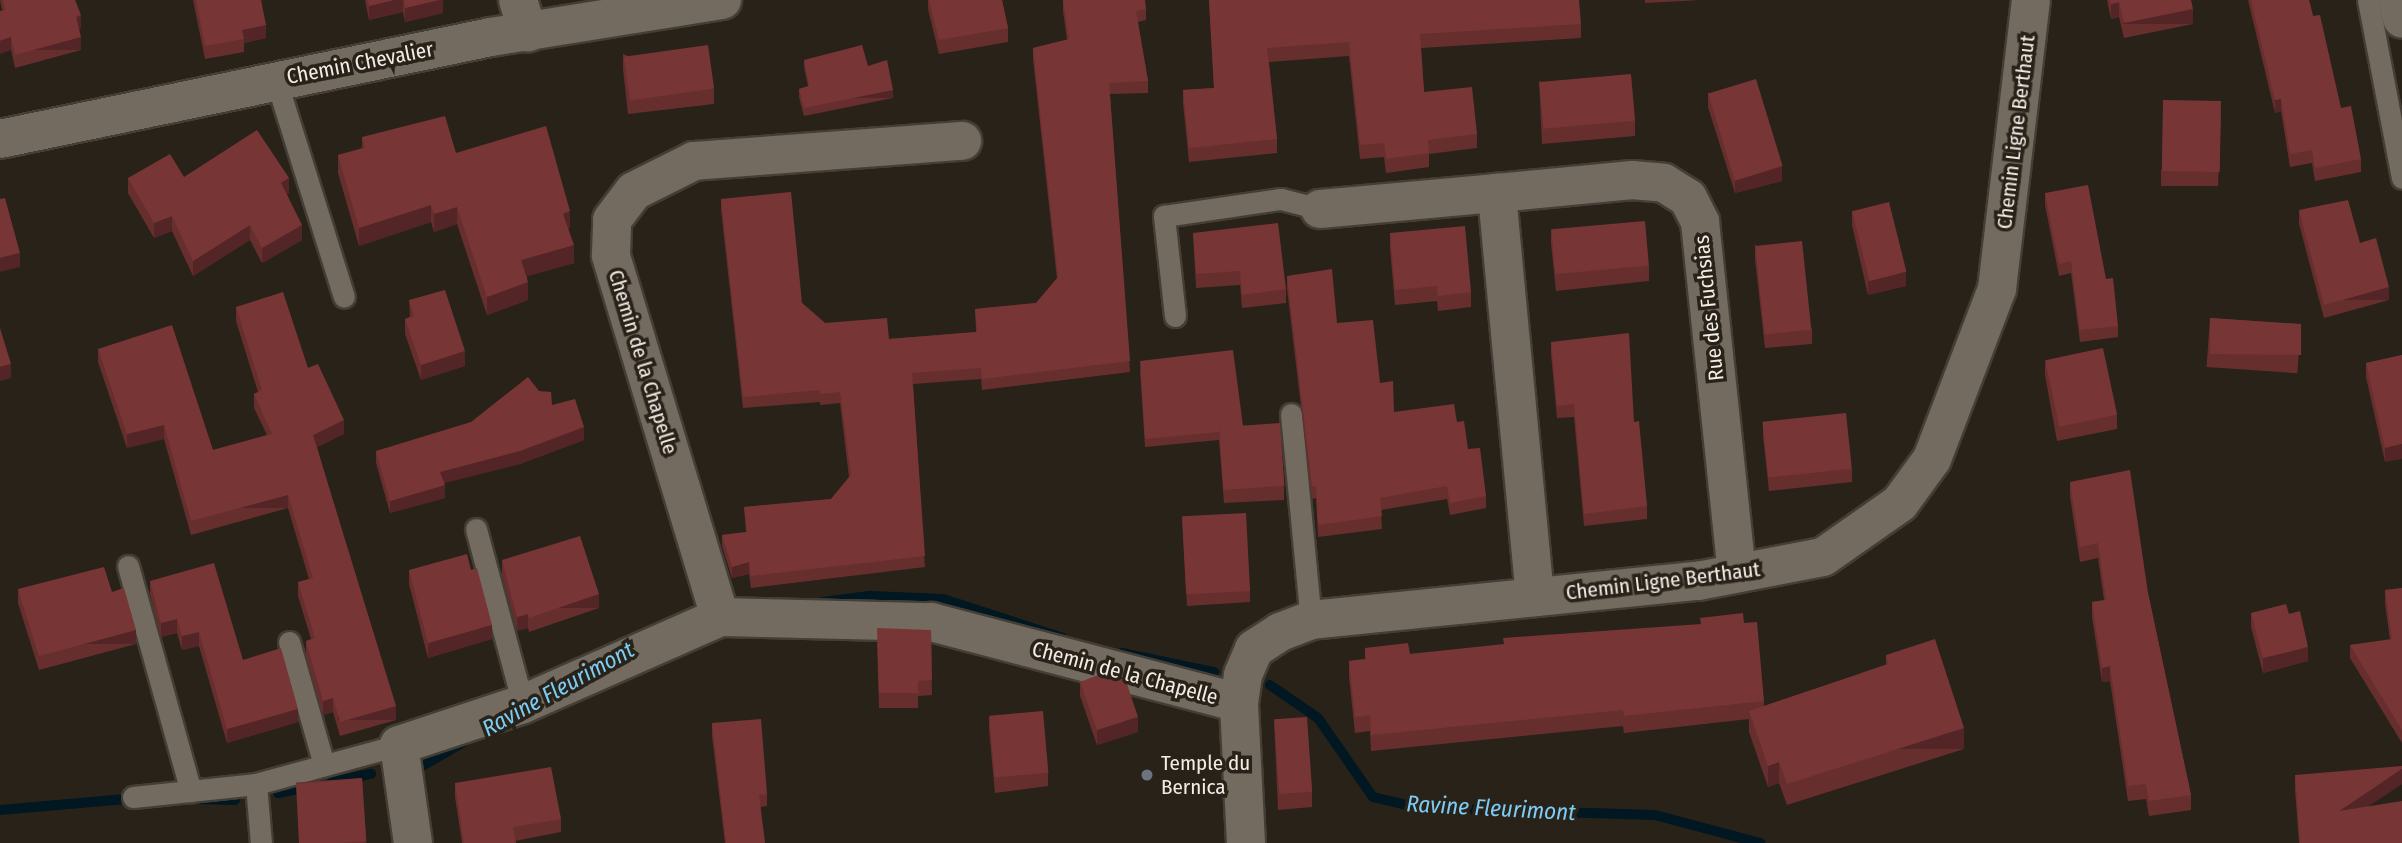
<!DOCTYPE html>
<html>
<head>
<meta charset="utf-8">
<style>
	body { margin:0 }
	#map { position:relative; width:2402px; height:843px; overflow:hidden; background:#292218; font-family:"Fira Sans Condensed",sans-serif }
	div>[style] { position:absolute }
	.stream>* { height:10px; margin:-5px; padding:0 5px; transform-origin:5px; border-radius:5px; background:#011722 }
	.roads { filter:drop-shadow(2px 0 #433e36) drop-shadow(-2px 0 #433e36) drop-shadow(0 2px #433e36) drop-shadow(0 -2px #433e36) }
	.service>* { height:21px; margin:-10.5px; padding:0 10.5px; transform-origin:10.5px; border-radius:10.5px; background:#736b5f }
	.minor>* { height:38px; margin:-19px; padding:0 19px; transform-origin:19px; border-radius:19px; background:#736b5f }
	.tertiary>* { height:38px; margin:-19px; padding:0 19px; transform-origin:19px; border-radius:19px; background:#736b5f }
	.wall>* { inset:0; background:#672e2e; transform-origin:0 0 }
	.shaded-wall>* { inset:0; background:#542526; transform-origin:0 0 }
	.building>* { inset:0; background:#783536; transform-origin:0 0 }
	.dots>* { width:19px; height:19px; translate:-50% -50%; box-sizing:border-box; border:4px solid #292218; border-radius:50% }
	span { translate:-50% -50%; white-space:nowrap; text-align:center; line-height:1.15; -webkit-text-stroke:7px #292218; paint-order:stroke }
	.street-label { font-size:21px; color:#f2ede7 }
	.poi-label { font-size:21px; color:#f2ede7 }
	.left { translate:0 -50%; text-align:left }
	.water-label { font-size:23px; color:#7ccdf6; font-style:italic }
</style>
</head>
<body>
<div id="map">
	<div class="stream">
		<i style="left:823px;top:602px;width:47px;rotate:-7.3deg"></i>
		<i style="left:870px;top:596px;width:73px;rotate:2.4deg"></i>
		<i style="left:943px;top:599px;width:126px;rotate:18deg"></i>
		<i style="left:1122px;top:653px;width:94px;rotate:11.7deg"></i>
		<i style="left:1270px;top:685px;width:58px;rotate:34.5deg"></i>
		<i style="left:1318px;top:718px;width:96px;rotate:55.2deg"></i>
		<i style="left:1373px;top:797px;width:47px;rotate:13.4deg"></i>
		<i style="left:1419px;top:808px;width:236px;rotate:1.7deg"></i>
		<i style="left:1655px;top:815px;width:109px;rotate:14.9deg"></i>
		<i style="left:424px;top:765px;width:50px;rotate:-30.2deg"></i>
		<i style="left:332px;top:782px;width:40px;rotate:-12deg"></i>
		<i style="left:278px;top:793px;width:32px;rotate:-11deg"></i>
		<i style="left:195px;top:799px;width:40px;rotate:1.4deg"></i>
		<i style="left:0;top:810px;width:138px;rotate:-5deg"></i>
	</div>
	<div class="roads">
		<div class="service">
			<i style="left:2368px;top:0;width:181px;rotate:79.2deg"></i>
			<i style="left:276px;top:80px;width:227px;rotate:72.6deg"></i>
			<i style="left:1175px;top:316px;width:101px;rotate:-96.3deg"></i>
			<i style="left:1164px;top:216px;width:118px;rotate:-8.3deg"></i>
			<i style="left:1281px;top:199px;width:40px;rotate:14.4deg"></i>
			<i style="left:1291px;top:414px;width:207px;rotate:84.5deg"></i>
			<i style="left:476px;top:529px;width:181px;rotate:75deg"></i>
			<i style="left:128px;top:566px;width:234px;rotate:74.4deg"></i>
			<i style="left:289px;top:642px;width:128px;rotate:74.1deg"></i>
			<i style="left:256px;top:784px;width:59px;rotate:85.2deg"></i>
			<i style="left:133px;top:797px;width:124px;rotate:-6deg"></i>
			<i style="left:256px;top:784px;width:148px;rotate:-15.3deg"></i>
		</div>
		<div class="minor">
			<i style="left:518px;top:0;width:34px;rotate:73deg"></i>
			<i style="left:2398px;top:0;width:19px;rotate:78deg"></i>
			<i style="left:1320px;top:209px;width:178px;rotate:-5.2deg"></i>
			<i style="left:1535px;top:597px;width:406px;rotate:-95.4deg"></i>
			<i style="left:1497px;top:193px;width:136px;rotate:-5.5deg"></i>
			<i style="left:1632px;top:180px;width:32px;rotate:5deg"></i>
			<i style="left:1664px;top:183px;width:28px;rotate:32deg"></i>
			<i style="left:1688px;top:198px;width:27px;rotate:63deg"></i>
			<i style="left:1700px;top:222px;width:353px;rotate:84deg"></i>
			<i style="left:720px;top:617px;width:378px;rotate:-106.8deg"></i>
			<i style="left:611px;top:255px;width:35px;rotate:-88deg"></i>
			<i style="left:612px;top:220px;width:36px;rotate:-53deg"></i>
			<i style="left:634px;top:191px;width:67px;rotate:-26.6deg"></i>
			<i style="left:694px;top:161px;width:269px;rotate:-4.3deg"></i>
			<i style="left:413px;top:843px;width:99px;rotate:-98.1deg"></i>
			<i style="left:399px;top:745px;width:131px;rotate:-18.3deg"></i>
			<i style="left:523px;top:704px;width:215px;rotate:-23.8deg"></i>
			<i style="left:720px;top:617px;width:211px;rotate:1.4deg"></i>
			<i style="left:931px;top:622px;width:318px;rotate:14.7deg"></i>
		</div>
		<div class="tertiary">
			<i style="left:0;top:139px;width:501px;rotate:-11.74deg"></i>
			<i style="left:491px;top:37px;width:234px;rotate:-9.1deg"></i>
			<i style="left:1246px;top:843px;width:140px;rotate:-92.9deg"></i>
			<i style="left:1239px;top:703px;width:28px;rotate:-82deg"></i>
			<i style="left:1243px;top:675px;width:28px;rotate:-67deg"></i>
			<i style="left:1254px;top:649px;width:31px;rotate:-33deg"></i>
			<i style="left:1280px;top:632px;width:33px;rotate:-21deg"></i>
			<i style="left:1311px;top:620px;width:389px;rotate:-5.8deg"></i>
			<i style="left:1698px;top:581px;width:127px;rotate:-10.9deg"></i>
			<i style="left:1823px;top:557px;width:94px;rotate:-35deg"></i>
			<i style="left:1900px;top:503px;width:54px;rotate:-54deg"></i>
			<i style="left:1932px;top:459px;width:182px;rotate:-69.1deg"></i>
			<i style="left:1997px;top:289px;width:291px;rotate:-83.3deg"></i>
		</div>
	</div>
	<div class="wall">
		<i style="clip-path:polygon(0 0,75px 0,81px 28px,79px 29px,81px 50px,15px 68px)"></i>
		<i style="clip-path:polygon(193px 0,261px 0,266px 38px,244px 43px,244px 52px,205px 59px)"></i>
		<i style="clip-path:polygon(365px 0,443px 0,443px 13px,405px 22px,403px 12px,369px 20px)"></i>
		<i style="clip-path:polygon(928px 0,1002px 0,1008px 28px,1008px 42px,939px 54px,928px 9px)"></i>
		<i style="clip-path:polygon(1063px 0,1146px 9px,1146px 20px,1138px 22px,1148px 81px,1148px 93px,1110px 94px,1130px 372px,982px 390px,981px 379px,913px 384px,925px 567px,751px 588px,749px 574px,732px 578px,722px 546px,722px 535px,746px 532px,744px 507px,831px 499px,849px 477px,840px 403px,820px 405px,820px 402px,743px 408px,721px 210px,721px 199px,802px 303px,825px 323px,889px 339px,976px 332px,975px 309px,1036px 303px,1057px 279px,1033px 59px,1033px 48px,1067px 40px,1063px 11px)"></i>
		<i style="clip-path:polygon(1209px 0,1581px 24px,1581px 38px,1421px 48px,1424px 92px,1477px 134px,1477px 148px,1429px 154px,1429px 167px,1386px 173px,1384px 157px,1360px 159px,1349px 56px,1269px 62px,1277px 139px,1277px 153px,1189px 162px,1183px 103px,1183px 90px,1214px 88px)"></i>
		<i style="clip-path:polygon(1645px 0,1701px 0,1645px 3px)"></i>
		<i style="clip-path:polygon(2107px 0,2191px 0,2193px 24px,2124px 38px,2119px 17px,2111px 19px)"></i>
		<i style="clip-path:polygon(2248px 0,2309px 0,2313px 16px,2341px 108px,2361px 159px,2361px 172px,2315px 181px,2312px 163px,2290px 167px,2281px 111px,2275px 113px)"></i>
		<i style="clip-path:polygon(623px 54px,714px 89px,714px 104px,628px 114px,623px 69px)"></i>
		<i style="clip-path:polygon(804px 60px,868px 66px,893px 98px,804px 116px,799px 97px,799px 89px,808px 86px,804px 67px)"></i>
		<i style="clip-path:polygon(1539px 81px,1635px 121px,1635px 136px,1542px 144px)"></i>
		<i style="clip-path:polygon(1708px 92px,1782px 181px,1735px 193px,1708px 107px)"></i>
		<i style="clip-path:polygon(2221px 116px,2218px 186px,2161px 186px,2161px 171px)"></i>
		<i style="clip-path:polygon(362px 137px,456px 153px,570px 228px,568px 229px,574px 263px,527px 276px,528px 300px,487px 315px,457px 224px,434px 232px,431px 222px,359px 246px,338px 173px,338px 155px,362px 148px)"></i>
		<i style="clip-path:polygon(184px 177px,289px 193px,287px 194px,302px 240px,262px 263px,250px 240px,193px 276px,172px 231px,154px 238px,128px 193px,128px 178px)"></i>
		<i style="clip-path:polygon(2045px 193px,2106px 279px,2118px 326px,2118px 337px,2080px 342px,2071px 273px,2059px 276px,2045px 205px)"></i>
		<i style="clip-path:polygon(2299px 210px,2360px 243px,2389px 300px,2324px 318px,2299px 224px)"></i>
		<i style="clip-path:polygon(1852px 211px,1906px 286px,1868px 295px,1852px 225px)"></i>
		<i style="clip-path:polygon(1551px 229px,1649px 266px,1649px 281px,1556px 291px,1551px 244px)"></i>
		<i style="clip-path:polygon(1193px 233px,1286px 289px,1286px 303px,1242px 308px,1240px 285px,1196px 288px)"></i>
		<i style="clip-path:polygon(1390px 233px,1471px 292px,1471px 307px,1438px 311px,1437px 301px,1395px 305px,1390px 248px)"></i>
		<i style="clip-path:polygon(1755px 244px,1812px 329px,1812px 344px,1765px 348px,1755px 259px)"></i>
		<i style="clip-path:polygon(1287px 276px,1337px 323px,1380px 383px,1394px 412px,1457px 422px,1486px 496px,1486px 508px,1450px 515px,1447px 499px,1381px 510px,1382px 529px,1318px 537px,1316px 498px,1312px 499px,1287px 289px)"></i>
		<i style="clip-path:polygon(409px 300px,465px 366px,421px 380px,405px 334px,405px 319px,410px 317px)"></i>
		<i style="clip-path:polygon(236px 307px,308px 368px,344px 434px,317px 447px,396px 720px,340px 736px,333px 712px,323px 715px,306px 655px,306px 641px,311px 639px,298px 596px,298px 582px,309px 579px,288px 508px,191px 535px,164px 439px,127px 448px,98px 362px,98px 349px,213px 450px,267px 435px,254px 408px,254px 394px,258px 392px,236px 321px)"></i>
		<i style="left:2210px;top:318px;width:91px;height:49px;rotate:4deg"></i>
		<i style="clip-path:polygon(1551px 342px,1634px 422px,1647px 506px,1647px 519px,1584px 526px,1574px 417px,1557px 418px,1551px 354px)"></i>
		<i style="clip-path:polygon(2402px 355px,2385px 462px,2366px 377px,2366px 363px)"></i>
		<i style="clip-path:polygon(2045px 361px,2117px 415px,2117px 429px,2057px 441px,2045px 375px)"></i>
		<i style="clip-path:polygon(1140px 369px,1243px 426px,1284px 486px,1284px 500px,1224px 503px,1219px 440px,1145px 447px)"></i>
		<i style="clip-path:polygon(552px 405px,584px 440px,520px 464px,444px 483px,445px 498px,390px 513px,376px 463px,376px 451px)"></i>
		<i style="clip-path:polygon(1763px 423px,1852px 469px,1852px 482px,1769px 491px,1763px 436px)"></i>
		<i style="clip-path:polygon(2070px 482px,2148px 593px,2191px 795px,2191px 810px,2149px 816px,2146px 799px,2128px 801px,2110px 681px,2102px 682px,2092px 617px,2092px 602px,2104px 600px,2098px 558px,2080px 562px,2070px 497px)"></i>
		<i style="clip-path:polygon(1182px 518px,1250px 591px,1250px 602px,1187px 606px)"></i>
		<i style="clip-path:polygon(502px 560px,599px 608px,529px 632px,528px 628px,517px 631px,502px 575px)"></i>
		<i style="clip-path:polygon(409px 570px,492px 639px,428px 658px,409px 584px)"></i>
		<i style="clip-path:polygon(150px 581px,243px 660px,298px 722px,227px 743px,199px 646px,182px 650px,177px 633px,161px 637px,150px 594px)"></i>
		<i style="clip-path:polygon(2402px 588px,2402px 743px,2350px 658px,2350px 645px,2390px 640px,2385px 603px,2385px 590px)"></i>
		<i style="clip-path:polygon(18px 589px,112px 592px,136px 644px,39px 670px,18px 603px)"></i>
		<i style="clip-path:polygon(2251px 613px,2289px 614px,2308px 661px,2263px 673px,2251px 627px)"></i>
		<i style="clip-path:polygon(1744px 623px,1764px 701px,1764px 706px,1886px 665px,1886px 655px,1964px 749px,1787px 805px,1779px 783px,1768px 787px,1749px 732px,1749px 719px,1624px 733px,1623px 726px,1371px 751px,1370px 731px,1355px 733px,1349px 677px,1349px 661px,1365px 659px,1365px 648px,1410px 654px)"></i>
		<i style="clip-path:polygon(931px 630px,932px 695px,918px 696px,918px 708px,879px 708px,877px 643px)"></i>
		<i style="clip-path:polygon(1080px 682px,1138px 732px,1097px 745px,1080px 696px)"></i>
		<i style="clip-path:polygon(989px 717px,1048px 773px,1048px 786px,995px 793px,989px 730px)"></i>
		<i style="clip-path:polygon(1274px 720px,1312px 792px,1312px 807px,1278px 810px)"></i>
		<i style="clip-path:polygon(712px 723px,767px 794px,767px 806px,760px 807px,765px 843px,725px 843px,712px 736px)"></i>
		<i style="clip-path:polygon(2295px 775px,2402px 784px,2368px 806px,2402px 843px,2299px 843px,2295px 790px)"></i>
		<i style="left:362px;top:778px;width:65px;height:66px;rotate:86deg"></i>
		<i style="clip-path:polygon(455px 783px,561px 819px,561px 832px,515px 841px,516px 843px,462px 843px,455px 797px)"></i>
	</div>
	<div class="shaded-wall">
		<i style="clip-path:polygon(394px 0,403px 0,403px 12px,369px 20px,369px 6px)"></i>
		<i style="clip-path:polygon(439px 0,443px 0,443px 13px,405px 22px,405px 8px)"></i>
		<i style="clip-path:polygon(2119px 2px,2119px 17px,2111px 19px,2111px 4px)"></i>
		<i style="left:2193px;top:9px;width:15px;height:70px;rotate:90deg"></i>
		<i style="clip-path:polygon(81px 15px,81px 28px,76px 30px,76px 17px)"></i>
		<i style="clip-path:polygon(266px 25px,266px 38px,244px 43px,242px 30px)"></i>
		<i style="clip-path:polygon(11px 37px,11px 50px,0 54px,0 41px)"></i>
		<i style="left:81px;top:37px;width:13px;height:68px;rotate:90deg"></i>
		<i style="left:893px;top:90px;width:8px;height:91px;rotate:90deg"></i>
		<i style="clip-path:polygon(2281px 99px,2281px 111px,2275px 113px,2275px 100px)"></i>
		<i style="clip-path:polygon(1782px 166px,1782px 181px,1735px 193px,1735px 178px)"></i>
		<i style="clip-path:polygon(289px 178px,289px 193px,281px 198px,281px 183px)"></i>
		<i style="clip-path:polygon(431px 205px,431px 222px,359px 246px,359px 228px)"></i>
		<i style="clip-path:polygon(457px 207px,457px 224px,434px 232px,434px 214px)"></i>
		<i style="clip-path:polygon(570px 211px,570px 228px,563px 232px,563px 214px)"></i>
		<i style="clip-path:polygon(172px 216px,172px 231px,154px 238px,154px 223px)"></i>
		<i style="clip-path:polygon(250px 225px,250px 240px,193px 276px,193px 261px)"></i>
		<i style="clip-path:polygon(302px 225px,302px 240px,262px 263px,262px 248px)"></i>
		<i style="clip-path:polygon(574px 245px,574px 263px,521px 278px,521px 260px)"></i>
		<i style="clip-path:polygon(20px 253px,20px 267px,0 272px,0 258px)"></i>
		<i style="clip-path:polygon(1906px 272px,1906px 286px,1868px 295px,1868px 281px)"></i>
		<i style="clip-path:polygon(528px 282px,528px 300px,487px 315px,487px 297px)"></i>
		<i style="left:2389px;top:287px;width:13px;height:67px;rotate:90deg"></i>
		<i style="clip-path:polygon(465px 351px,465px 366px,421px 380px,421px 365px)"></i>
		<i style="clip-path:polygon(11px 364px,11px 378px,0 381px,0 367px)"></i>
		<i style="clip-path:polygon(344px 420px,344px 434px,313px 449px,313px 435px)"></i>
		<i style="clip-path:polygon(164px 425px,164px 439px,127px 448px,127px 434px)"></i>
		<i style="clip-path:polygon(584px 427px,584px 440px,520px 464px,440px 484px,440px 472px)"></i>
		<i style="clip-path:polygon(2402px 444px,2402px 459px,2385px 462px,2385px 448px)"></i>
		<i style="clip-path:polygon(445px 485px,445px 498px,390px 513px,390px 501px)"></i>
		<i style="left:288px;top:495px;width:13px;height:100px;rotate:90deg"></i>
		<i style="clip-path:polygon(749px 562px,749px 574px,732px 578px,732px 567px)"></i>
		<i style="left:599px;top:594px;width:14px;height:74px;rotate:90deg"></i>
		<i style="clip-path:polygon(528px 614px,528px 628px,517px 631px,517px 617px)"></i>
		<i style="clip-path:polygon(177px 619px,177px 633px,161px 637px,161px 623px)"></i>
		<i style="clip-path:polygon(492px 625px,492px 639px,428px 658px,428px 643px)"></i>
		<i style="left:136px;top:630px;width:14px;height:100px;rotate:90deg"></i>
		<i style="clip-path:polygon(199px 632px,199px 646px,182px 650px,182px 636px)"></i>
		<i style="clip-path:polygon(2308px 647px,2308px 661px,2263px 673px,2263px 658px)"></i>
		<i style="clip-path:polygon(2110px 666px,2110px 681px,2102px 682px,2102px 668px)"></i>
		<i style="clip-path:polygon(333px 698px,333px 712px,323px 715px,323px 701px)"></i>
		<i style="left:396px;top:706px;width:14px;height:58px;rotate:90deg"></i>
		<i style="clip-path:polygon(298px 709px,298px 722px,227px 743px,227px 729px)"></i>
		<i style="clip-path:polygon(1138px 717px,1138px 732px,1097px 745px,1097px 730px)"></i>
		<i style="left:1964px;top:728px;width:21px;height:186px;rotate:90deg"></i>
		<i style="clip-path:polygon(1779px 762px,1779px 783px,1768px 787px,1768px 766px)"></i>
		<i style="clip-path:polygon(2402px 769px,2402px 784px,2339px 826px,2339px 811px)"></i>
	</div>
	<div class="building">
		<i style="clip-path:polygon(3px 0,75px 0,81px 15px,76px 17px,81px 37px,15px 55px,11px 37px,0 41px,0 11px,5px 10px)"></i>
		<i style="clip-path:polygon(196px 0,261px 0,266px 25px,242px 30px,244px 39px,205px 46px)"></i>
		<i style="clip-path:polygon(368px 0,394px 0,369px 6px)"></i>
		<i style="clip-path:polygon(404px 0,439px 0,405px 8px)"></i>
		<i style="clip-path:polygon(929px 0,1002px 0,1008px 28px,939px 40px)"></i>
		<i style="clip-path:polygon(1063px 0,1145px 0,1146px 9px,1136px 11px,1148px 81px,1109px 83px,1130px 361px,982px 379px,981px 368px,912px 373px,925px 556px,751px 576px,749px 562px,732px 567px,722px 535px,747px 532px,744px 507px,831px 499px,851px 475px,840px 392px,820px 394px,820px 390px,743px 397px,721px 199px,791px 192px,802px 303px,825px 323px,887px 318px,889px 339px,977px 332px,975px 309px,1036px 303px,1058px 277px,1033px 48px,1069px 39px)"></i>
		<i style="clip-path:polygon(1209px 0,1579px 0,1581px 24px,1420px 34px,1424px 92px,1472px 87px,1477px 134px,1428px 140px,1429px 153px,1386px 159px,1384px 143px,1360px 145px,1349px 42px,1267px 48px,1277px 139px,1189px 148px,1183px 90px,1214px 88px)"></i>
		<i style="clip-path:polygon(2110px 0,2191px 0,2193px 9px,2124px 23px,2119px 2px,2111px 4px)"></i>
		<i style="clip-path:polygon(2251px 0,2309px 0,2313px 16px,2320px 15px,2341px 108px,2351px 106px,2361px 159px,2315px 168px,2312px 150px,2290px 154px,2281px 99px,2275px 100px)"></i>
		<i style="left:708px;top:45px;width:44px;height:85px;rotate:82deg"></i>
		<i style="clip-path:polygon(862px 45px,868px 66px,887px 60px,893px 90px,804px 108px,799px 89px,809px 86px,804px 60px)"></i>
		<i style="left:1631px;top:74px;width:47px;height:92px;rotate:85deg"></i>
		<i style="left:1756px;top:79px;width:91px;height:50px;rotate:73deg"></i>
		<i style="left:2163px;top:100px;width:58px;height:71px;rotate:1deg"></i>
		<i style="clip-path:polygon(445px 116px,456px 153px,546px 126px,570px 211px,563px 214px,574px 245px,521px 260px,528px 282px,487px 297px,457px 207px,434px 214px,431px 205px,359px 228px,338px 155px,365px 148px,362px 137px)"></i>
		<i style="clip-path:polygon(257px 130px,289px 178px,281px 183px,302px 225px,262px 248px,250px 225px,193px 261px,172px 216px,154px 223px,128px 178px,170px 154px,184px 177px)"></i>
		<i style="clip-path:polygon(2088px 185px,2106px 279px,2113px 278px,2118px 326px,2080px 330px,2071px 261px,2059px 264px,2045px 193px)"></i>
		<i style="clip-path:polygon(5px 198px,20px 253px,0 258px,0 199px)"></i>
		<i style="clip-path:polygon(2348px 200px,2360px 243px,2376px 238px,2389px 287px,2324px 305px,2299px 210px)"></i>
		<i style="left:1889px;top:202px;width:72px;height:38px;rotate:76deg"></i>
		<i style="left:1645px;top:221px;width:45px;height:94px;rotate:85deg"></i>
		<i style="clip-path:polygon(1278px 223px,1286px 289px,1242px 295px,1240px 271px,1196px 274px,1193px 233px)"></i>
		<i style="clip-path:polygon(1465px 226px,1471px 292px,1438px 296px,1437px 286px,1395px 290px,1390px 233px)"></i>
		<i style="left:1802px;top:241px;width:89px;height:47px;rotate:84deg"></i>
		<i style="clip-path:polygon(1332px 269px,1337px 323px,1373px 320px,1380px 383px,1393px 381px,1394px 412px,1454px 404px,1457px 422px,1464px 421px,1468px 449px,1480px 448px,1486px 496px,1450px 503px,1447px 486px,1380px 498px,1382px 516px,1318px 525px,1316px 486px,1312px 486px,1287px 276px)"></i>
		<i style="clip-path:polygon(445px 290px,465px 351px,421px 365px,405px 319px,414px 316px,409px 300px)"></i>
		<i style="clip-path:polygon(283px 292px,308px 368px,318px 364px,344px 420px,313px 435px,396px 706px,340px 722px,333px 698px,323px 701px,306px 641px,315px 638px,298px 582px,313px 578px,288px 495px,191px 521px,164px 425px,127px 434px,98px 349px,172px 325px,213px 450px,272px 434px,254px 394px,262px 390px,236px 307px)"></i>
		<i style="clip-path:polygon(2210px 318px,2301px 324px,2301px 355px,2210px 354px)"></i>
		<i style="clip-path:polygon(0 328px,11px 364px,0 367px)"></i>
		<i style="clip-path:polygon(1629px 333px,1634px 422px,1639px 421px,1647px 506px,1584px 514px,1574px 404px,1557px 406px,1551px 342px)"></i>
		<i style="left:2103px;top:348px;width:68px;height:59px;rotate:78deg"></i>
		<i style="clip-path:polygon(1233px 350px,1243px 426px,1219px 428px,1219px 432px,1145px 439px,1140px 361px)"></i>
		<i style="clip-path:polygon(2402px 355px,2402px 444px,2385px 448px,2366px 363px)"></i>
		<i style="clip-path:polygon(528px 377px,539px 391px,551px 392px,552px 405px,575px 399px,584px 427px,520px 451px,440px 472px,445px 485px,390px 501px,376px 451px,471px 422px)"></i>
		<i style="left:1846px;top:413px;width:56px;height:84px;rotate:84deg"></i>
		<i style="left:1280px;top:423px;width:63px;height:61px;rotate:86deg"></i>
		<i style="clip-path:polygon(2130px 470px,2148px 593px,2191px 795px,2149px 801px,2146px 784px,2128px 786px,2110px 666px,2102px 668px,2092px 602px,2106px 600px,2098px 543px,2080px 547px,2070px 482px)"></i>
		<i style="left:1246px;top:513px;width:78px;height:64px;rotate:87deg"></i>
		<i style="clip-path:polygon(580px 536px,599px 594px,529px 618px,528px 614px,517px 617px,502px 560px)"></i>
		<i style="clip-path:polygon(467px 554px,471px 570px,477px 568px,492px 625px,428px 643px,409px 570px)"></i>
		<i style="clip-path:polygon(214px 563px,243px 660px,281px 648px,298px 709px,227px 729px,199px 632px,182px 636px,177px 619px,161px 623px,150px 581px)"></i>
		<i style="clip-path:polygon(104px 567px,112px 592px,124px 588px,136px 630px,39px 656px,18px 589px)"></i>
		<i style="clip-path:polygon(2402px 588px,2402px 730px,2350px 645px,2392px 639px,2385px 590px)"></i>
		<i style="clip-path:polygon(2286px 604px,2289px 614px,2300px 611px,2308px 647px,2263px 658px,2251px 613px)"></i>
		<i style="clip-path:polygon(1743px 613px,1744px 623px,1757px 622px,1764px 701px,1624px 716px,1623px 710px,1371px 735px,1370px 715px,1355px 717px,1349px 661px,1366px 659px,1365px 648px,1408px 643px,1410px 654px,1504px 644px,1503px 638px,1701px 624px,1700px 618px)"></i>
		<i style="clip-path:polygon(877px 628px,931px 630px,932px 680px,918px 681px,918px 693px,879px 693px)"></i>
		<i style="clip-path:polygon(1935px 639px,1964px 728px,1787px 784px,1779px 762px,1768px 766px,1749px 711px,1888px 664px,1886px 655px)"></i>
		<i style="clip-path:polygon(1101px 674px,1126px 681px,1138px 717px,1097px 730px,1080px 682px)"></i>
		<i style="left:1043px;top:711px;width:62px;height:54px;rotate:85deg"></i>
		<i style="left:1307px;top:717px;width:75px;height:33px;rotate:86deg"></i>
		<i style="clip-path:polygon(761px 719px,767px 794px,759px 795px,765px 843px,726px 843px,712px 723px)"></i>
		<i style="clip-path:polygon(2402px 766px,2402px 769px,2339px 811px,2402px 801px,2402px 843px,2300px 843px,2295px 775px)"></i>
		<i style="clip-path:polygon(551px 767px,561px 819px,513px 827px,516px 843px,464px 843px,455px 783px)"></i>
		<i style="clip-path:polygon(362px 778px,366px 841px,340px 843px,299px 843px,296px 784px)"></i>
	</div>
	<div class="dots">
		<i style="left:1147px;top:775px;background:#6b7280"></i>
	</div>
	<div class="street-label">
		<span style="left:360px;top:63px;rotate:-11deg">Chemin Chevalier</span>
		<span style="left:2016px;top:132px;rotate:-83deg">Chemin Ligne Berthaut</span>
		<span style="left:1709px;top:308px;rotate:-96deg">Rue des Fuchsias</span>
		<span style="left:643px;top:362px;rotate:73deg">Chemin de la Chapelle</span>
		<span style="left:1663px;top:581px;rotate:-7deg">Chemin Ligne Berthaut</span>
		<span style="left:1125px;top:673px;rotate:15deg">Chemin de la Chapelle</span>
	</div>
	<div class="poi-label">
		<span class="left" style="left:1161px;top:775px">Temple du<br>Bernica</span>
	</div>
	<div class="water-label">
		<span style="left:558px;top:689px;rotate:-29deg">Ravine Fleurimont</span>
		<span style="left:1491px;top:808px;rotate:3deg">Ravine Fleurimont</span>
	</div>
</div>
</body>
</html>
